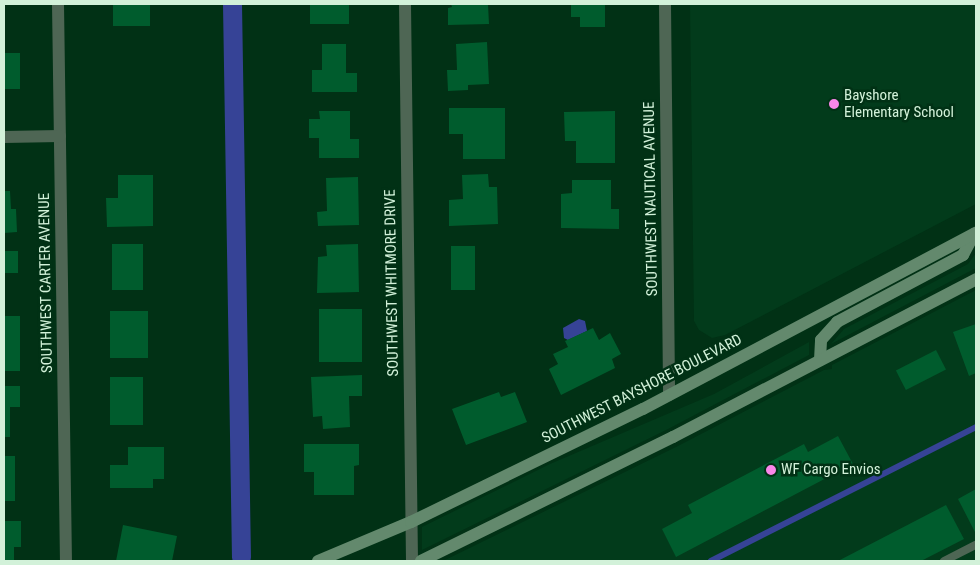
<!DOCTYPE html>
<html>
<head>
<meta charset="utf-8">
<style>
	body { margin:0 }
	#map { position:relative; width:980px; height:565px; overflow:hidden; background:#013115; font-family:"Roboto Condensed",sans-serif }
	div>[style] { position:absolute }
	.built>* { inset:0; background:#023b1b }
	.water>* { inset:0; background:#364396 }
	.stream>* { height:5.5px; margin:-2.75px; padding:0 2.75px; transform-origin:2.75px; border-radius:2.75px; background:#364396 }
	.canal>* { height:19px; margin:-9.5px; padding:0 9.5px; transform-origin:9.5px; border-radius:9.5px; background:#364396 }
	.building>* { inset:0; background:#005c2d; transform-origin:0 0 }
	.lane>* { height:8px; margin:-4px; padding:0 4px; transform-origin:4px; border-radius:4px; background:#4e6654 }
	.street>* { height:12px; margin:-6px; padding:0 6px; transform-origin:6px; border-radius:6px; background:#4e6654 }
	.secondary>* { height:12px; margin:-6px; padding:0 6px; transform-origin:6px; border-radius:6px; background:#63896d }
	.dots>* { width:14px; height:14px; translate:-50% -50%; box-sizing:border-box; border:2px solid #013115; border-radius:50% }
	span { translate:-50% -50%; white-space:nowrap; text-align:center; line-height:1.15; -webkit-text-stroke:5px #013115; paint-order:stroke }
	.poi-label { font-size:15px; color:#d2f1d9 }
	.left { translate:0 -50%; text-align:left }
	.street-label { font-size:15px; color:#d2f1d9 }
	.frame { position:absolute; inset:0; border:5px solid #d2f1d9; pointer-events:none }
</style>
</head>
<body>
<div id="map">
	<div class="built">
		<i style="clip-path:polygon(690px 4px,976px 4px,976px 204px,725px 335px,712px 338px,699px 330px,694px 321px)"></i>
		<i style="clip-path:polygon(976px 253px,976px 268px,831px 344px,844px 329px,968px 264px)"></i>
		<i style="clip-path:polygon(976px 290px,976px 561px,443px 561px,678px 446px,824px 370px,832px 369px,832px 365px)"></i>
		<i style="clip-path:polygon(809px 342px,809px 355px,668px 429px,422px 550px,422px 527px,550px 464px,714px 394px)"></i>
	</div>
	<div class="water">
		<i style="clip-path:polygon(579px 319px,585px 321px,587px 331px,568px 340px,564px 338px,563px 328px)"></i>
	</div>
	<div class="stream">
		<i style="left:711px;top:561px;width:297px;rotate:-26.8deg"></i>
	</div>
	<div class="canal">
		<i style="left:232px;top:4px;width:553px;rotate:89.07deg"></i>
	</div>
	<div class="building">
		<i style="left:113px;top:4px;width:37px;height:22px"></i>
		<i style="left:310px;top:4px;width:39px;height:20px"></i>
		<i style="clip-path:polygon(451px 4px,488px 4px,489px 24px,448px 25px,448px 8px,452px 7px)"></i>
		<i style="clip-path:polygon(571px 4px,605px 4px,605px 27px,580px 27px,580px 17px,571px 17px)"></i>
		<i style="clip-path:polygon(487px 42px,489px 84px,468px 85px,468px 90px,448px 91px,447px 70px,457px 70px,456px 44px)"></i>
		<i style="clip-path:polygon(322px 44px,346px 44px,346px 73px,357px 73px,357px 92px,312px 92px,312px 70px,322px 70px)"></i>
		<i style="left:4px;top:53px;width:16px;height:36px"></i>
		<i style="clip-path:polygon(449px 108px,505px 108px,505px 159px,463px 159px,463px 134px,449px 134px)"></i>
		<i style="clip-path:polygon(319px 111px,350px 111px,350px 139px,359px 139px,359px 158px,319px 158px,319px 138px,309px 138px,309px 119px,320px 119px)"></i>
		<i style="clip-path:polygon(615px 111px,615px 163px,576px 163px,576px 141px,565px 141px,564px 112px)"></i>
		<i style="clip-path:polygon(488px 174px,489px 187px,497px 187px,498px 224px,449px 226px,449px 200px,463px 199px,462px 175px)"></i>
		<i style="clip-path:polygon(118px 175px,153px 175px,153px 226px,107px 227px,106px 198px,118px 198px)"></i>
		<i style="clip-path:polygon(358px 177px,359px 225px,318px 226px,317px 212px,327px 211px,326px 178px)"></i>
		<i style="clip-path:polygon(572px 180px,611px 180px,611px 209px,619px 209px,619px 229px,561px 228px,561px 194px,572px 193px)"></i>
		<i style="clip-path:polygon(4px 191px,10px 191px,11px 209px,16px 209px,17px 232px,4px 233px)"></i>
		<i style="left:112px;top:244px;width:31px;height:46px"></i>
		<i style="clip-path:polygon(358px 244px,359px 292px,317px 293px,318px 257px,327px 256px,326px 245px)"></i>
		<i style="left:451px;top:246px;width:24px;height:44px"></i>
		<i style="left:4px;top:251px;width:14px;height:22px"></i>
		<i style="left:319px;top:309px;width:43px;height:53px"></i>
		<i style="left:110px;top:311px;width:38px;height:47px"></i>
		<i style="left:4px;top:316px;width:16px;height:55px"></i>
		<i style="clip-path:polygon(976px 324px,976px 373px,969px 376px,953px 332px)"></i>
		<i style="clip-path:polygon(593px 328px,599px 340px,610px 333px,621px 354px,612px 359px,615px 368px,561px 395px,549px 369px,558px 364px,553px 354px,568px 347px,565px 341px)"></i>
		<i style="left:936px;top:350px;width:22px;height:45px;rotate:63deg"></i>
		<i style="clip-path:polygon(362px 375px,362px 396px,349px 396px,350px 427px,323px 429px,322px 416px,313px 417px,311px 377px)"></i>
		<i style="left:143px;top:377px;width:48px;height:33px;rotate:90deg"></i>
		<i style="clip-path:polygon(4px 386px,20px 386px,20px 407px,10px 407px,10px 437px,4px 437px)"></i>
		<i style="clip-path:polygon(499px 392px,501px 397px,515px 392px,527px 422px,466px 445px,452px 409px)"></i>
		<i style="clip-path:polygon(838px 436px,853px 464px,676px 557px,662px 529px,692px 513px,688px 505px,804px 444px,808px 452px)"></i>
		<i style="clip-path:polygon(304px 444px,359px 444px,359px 465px,354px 466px,354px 495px,314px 495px,314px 472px,304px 472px)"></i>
		<i style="clip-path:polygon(128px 447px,164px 447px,164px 479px,153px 479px,153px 488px,110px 488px,110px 465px,128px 465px)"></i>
		<i style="left:4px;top:456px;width:11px;height:45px"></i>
		<i style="clip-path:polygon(976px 489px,976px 534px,958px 499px)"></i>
		<i style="clip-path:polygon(946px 505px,964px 539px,921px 561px,838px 561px)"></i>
		<i style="clip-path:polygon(4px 521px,21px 521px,21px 547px,14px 547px,14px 561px,4px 561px)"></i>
		<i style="clip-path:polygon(123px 525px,177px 536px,172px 561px,116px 561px)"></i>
	</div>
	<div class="lane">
		<i style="left:944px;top:561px;width:36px;rotate:-27deg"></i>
	</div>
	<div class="street">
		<i style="left:58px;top:4px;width:557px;rotate:89.18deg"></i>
		<i style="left:405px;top:4px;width:557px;rotate:89.28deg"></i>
		<i style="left:665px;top:4px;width:391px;rotate:89.4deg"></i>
		<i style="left:4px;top:137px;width:56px;rotate:-1deg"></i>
	</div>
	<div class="secondary">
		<i style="left:820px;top:360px;width:20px;rotate:-87deg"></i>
		<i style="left:821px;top:340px;width:24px;rotate:-48deg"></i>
		<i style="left:837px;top:322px;width:143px;rotate:-28deg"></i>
		<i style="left:963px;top:255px;width:24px;rotate:-62deg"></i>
		<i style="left:318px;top:561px;width:101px;rotate:-22.8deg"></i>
		<i style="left:411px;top:522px;width:258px;rotate:-26deg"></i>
		<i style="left:643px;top:409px;width:377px;rotate:-27.9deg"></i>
		<i style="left:421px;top:561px;width:281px;rotate:-26.2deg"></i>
		<i style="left:673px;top:437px;width:342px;rotate:-27.5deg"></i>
	</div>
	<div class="dots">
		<i style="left:834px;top:104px;background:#f987e9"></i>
		<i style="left:771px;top:470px;background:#f987e9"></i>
	</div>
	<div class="poi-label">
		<span class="left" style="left:844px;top:104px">Bayshore<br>Elementary School</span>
		<span class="left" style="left:781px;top:470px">WF Cargo Envios</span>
	</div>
	<div class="street-label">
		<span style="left:651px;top:199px;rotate:-91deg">SOUTHWEST NAUTICAL AVENUE</span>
		<span style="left:46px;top:283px;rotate:-91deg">SOUTHWEST CARTER AVENUE</span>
		<span style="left:392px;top:283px;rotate:-91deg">SOUTHWEST WHITMORE DRIVE</span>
		<span style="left:642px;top:389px;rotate:-27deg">SOUTHWEST BAYSHORE BOULEVARD</span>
	</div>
	<div class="frame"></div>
</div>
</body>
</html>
